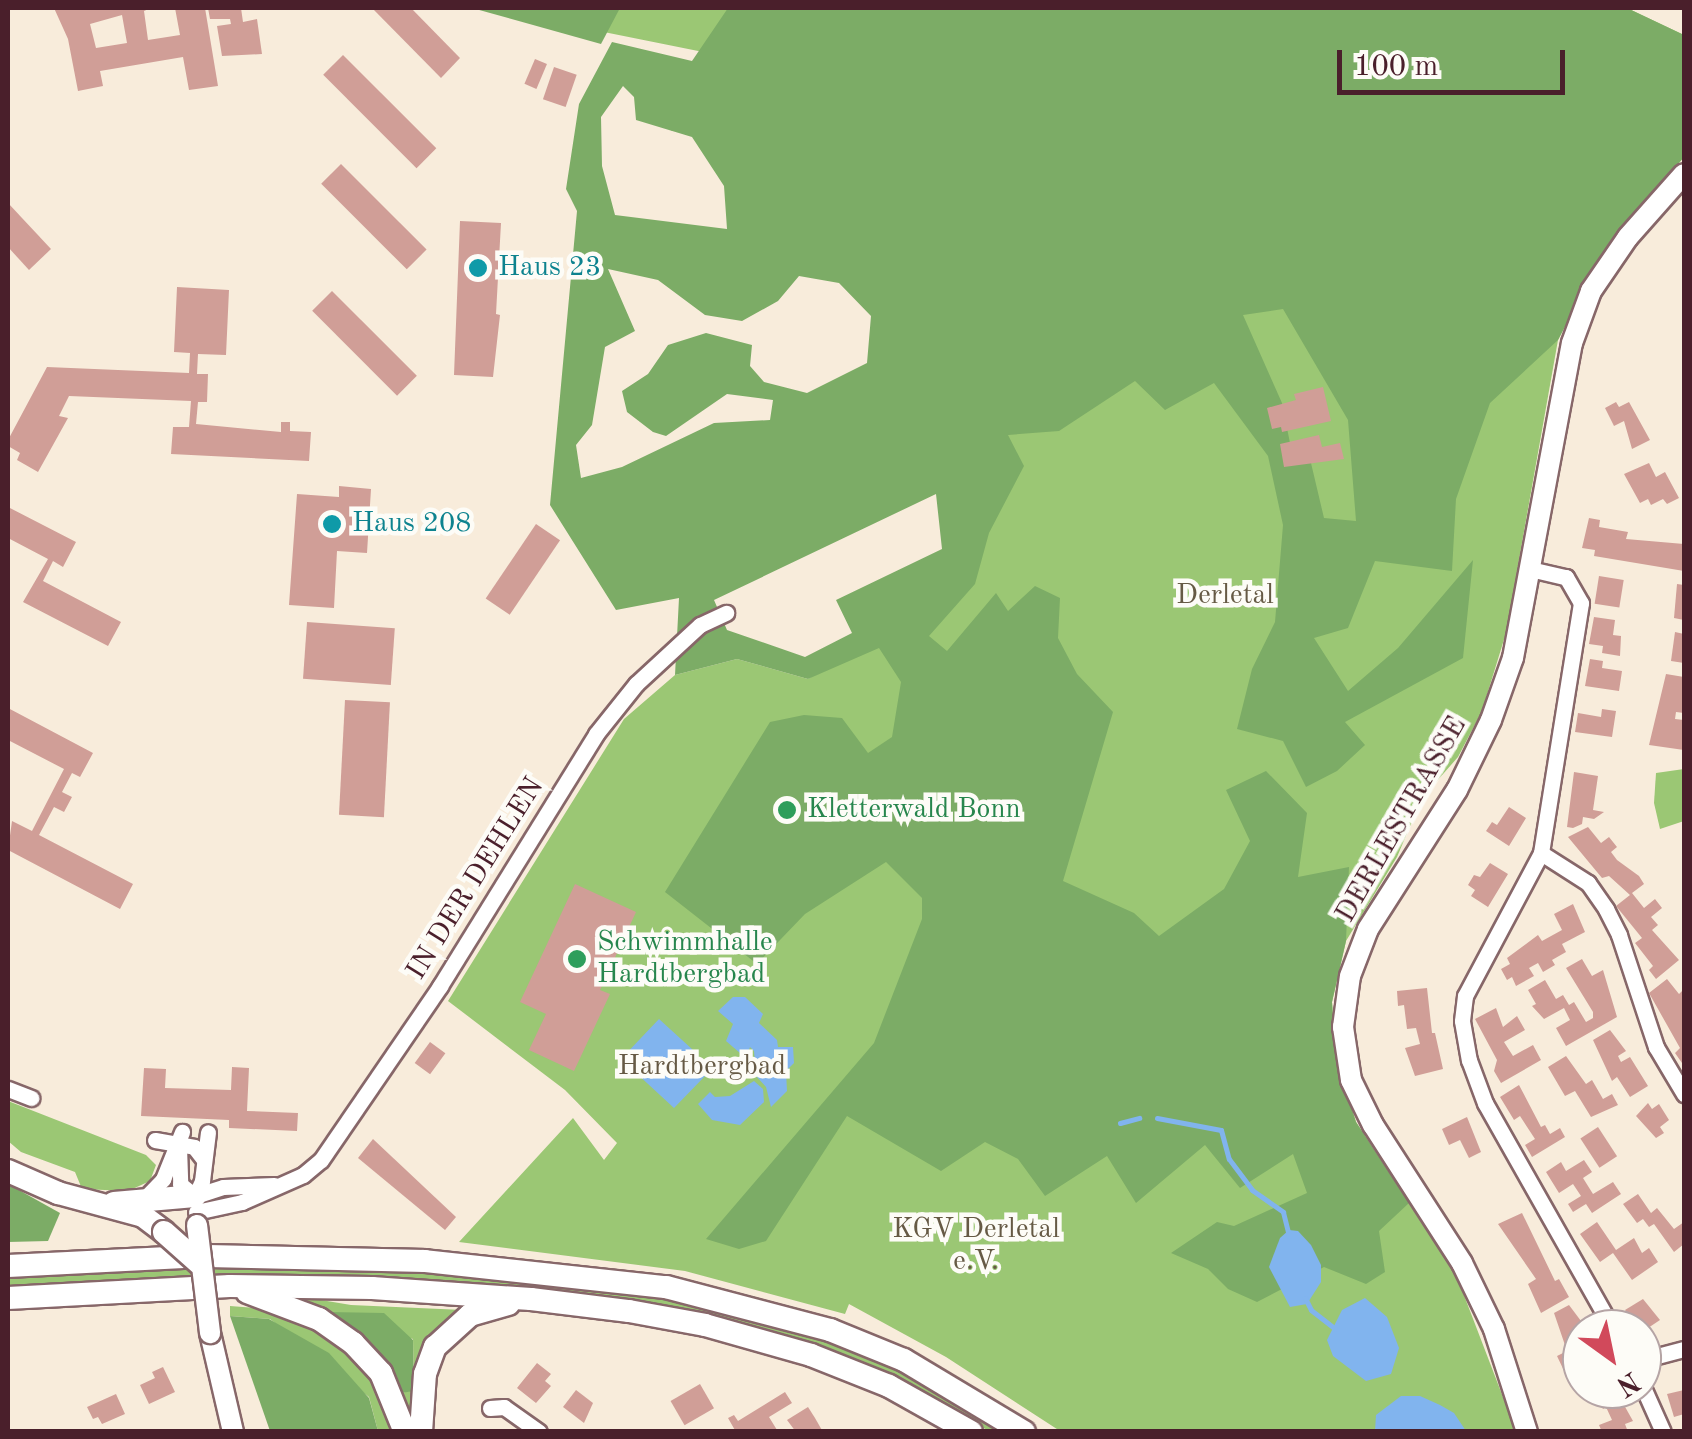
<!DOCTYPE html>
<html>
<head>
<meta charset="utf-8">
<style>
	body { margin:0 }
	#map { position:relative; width:1692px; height:1439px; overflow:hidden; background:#f8ecdb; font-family:"Old Standard TT",serif }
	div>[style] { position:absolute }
	.green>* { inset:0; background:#9bc774 }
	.forest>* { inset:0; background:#7cac66 }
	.water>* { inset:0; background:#81b4ee }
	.stream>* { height:5px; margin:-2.5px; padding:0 2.5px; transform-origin:2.5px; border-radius:2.5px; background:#81b4ee }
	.building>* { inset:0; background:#d09e97; transform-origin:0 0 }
	.roads { filter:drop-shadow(2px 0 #876769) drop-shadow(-2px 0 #876769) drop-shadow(0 2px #876769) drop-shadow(0 -2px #876769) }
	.minor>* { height:15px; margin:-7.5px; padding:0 7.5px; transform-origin:7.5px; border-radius:7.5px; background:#fff }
	.tertiary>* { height:20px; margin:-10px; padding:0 10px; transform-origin:10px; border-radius:10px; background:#fff }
	.secondary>* { height:22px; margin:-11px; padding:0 11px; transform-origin:11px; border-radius:11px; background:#fff }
	.bridges { filter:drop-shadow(2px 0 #876769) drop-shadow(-2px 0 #876769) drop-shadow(0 2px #876769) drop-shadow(0 -2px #876769) }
	.tertiary-bridge>* { height:20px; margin:-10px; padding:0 10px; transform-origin:10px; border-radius:10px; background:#fff }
	.secondary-bridge>* { height:22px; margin:-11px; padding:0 11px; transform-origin:11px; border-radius:11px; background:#fff }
	.dots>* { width:28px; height:28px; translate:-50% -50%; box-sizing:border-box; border:5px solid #fdfcf7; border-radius:50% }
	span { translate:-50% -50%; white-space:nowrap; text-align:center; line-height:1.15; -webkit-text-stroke:9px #fdfcf7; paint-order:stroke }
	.culture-label { font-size:28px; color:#0d838f }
	.left { translate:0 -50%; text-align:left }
	.park-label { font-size:28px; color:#665a45 }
	.leisure-label { font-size:28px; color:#27864d }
	.street-label { font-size:28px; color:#4a1f2b }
	.frame { position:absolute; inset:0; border:10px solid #4a1f2b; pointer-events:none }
	.north { position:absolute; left:1562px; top:1309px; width:100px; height:100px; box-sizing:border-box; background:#fdfcf7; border:2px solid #b5a4a5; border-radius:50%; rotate:147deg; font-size:28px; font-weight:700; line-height:40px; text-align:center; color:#4a1f2b }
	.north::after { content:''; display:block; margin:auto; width:35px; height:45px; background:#d1495b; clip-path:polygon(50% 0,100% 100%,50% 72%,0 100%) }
	.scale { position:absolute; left:1337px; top:50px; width:228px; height:45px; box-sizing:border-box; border:5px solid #4a1f2b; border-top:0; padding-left:12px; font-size:30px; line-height:35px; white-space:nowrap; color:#4a1f2b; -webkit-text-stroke:8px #fdfcf7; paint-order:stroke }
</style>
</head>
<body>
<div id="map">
	<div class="green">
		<i style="clip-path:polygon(578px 8px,1627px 8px,1684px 35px,1684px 157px,1605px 249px,1558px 340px,1506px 633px,1482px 711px,1458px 757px,1422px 798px,1397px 857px,1346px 941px,1332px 1002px,1336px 1060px,1356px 1122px,1457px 1277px,1516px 1431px,1060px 1431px,946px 1357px,849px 1304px,845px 1314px,685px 1271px,459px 1242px,573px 1118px,604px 1160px,617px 1143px,565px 1090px,448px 1001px,624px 719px,675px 675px,737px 659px,808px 679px,924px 610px,956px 527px,942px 463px,1055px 372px,728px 57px,574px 26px)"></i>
		<i style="clip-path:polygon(1684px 769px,1684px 821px,1660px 829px,1654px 803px,1656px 773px)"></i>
		<i style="clip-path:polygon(8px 1101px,146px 1155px,156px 1165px,150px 1181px,128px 1191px,82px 1189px,75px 1172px,21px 1152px,8px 1141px)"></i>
		<i style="clip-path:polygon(172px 1267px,425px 1270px,641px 1292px,827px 1338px,912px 1374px,1009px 1431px,989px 1431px,897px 1379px,759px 1329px,176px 1279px,8px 1287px,8px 1274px)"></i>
		<i style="clip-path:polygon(303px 1297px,351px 1305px,463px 1310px,451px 1320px,413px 1429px,401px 1393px,414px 1390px,413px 1339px,282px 1299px)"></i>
		<i style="clip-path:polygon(230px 1306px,271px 1309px,315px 1325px,346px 1347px,378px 1381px,397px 1431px,378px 1431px,369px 1397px,270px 1319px,230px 1316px)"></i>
	</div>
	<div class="forest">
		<i style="clip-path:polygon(472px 8px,620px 8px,601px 44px)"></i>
		<i style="clip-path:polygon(evenodd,728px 8px,1627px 8px,1684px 35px,1684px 157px,1605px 249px,1558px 340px,1490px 403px,1456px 499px,1452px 571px,1375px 561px,1348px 628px,1314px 638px,1348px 691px,1398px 648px,1473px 560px,1463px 658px,1345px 722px,1365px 745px,1337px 771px,1306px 787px,1283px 741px,1237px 729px,1252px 669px,1275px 622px,1283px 525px,1268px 456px,1214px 383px,1165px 410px,1135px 381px,1059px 431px,1008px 435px,1024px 466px,989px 533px,975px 584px,929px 636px,947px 651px,996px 593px,1008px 611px,1035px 586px,1060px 598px,1058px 638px,1077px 674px,1113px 712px,1063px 881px,1134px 913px,1159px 936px,1224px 889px,1250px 841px,1226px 790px,1266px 771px,1307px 813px,1298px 877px,1349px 867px,1346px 941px,1332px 1002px,1336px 1060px,1356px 1122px,1409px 1203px,1379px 1231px,1385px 1272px,1366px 1284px,1324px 1267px,1257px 1302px,1228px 1289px,1208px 1269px,1171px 1253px,1217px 1222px,1234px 1226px,1307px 1193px,1293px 1154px,1240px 1188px,1205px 1145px,1136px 1203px,1107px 1156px,1045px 1196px,1018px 1159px,985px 1142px,941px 1171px,847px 1116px,766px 1241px,739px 1249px,706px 1239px,874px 1043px,922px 919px,922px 898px,886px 862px,805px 914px,757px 964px,665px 892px,770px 722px,804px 715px,842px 718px,868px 753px,892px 737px,901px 682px,879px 648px,808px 679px,737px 659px,675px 675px,679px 598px,616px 610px,550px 505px,577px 211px,566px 189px,579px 104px,612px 42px,692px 61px,728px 8px,623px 86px,634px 97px,636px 120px,692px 137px,724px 186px,727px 229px,615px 215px,602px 166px,601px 117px,623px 86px,728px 8px,608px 269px,658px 280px,705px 315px,742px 321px,778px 301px,799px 276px,839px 283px,871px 316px,867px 363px,807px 393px,764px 382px,750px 366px,752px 345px,706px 333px,668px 345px,648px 374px,622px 391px,627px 412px,653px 432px,666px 436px,727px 394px,773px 400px,770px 420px,714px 423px,622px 467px,581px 478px,576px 445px,592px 425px,605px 347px,635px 331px,608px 269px,728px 8px,1283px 309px,1348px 420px,1356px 521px,1324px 518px,1311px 463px,1291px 448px,1282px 403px,1243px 315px,1283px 309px,728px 8px,936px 494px,942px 549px,836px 600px,852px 633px,805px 657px,727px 630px,714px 600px,936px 494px)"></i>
		<i style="clip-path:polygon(8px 1184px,60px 1213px,48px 1241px,8px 1242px)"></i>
		<i style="clip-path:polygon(328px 1312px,384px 1313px,413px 1340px,414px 1391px,401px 1393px,381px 1356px)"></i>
		<i style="clip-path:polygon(230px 1316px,269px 1319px,329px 1353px,369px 1398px,378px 1431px,270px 1431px)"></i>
	</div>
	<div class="water">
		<i style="clip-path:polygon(733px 997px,745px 997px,763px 1014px,759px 1023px,777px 1040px,778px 1047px,793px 1047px,794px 1063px,786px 1071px,787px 1091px,771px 1107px,766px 1087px,756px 1076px,754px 1051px,750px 1047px,748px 1053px,740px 1053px,726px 1041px,733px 1024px,718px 1011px)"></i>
		<i style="clip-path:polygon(659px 1019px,693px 1050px,687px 1057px,706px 1075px,674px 1108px,621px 1059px)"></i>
		<i style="clip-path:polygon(754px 1081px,763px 1089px,764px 1102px,740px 1125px,712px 1120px,698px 1104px,710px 1092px,715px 1097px,730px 1096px)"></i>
		<i style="clip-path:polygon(1289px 1230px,1298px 1231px,1311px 1245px,1321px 1265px,1321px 1282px,1307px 1304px,1290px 1307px,1269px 1267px,1280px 1238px)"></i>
		<i style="clip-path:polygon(1365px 1298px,1387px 1317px,1399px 1348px,1391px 1374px,1366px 1381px,1333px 1356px,1327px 1340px,1342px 1310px)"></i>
		<i style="clip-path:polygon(1401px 1396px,1420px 1396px,1440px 1405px,1454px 1413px,1466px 1431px,1375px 1431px,1376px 1415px)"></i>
	</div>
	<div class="stream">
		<i style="left:1157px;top:1118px;width:65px;rotate:10.6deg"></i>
		<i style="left:1221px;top:1130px;width:30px;rotate:75deg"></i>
		<i style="left:1229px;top:1159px;width:39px;rotate:53deg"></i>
		<i style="left:1252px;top:1190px;width:38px;rotate:35deg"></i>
		<i style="left:1283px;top:1212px;width:25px;rotate:76deg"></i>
		<i style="left:1120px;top:1123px;width:20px;rotate:-15deg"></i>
		<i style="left:1305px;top:1298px;width:13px;rotate:63deg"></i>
		<i style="left:1311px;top:1310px;width:31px;rotate:38deg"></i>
	</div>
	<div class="building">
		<i style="clip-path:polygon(evenodd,54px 8px,151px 8px,144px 11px,148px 40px,180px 35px,175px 8px,205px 8px,218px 86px,189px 90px,183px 57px,100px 71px,103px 86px,78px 91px,68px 39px,54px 8px,122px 15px,127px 43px,96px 48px,90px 24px,122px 15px)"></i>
		<i style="clip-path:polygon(208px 8px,241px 8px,243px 22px,257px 19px,262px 54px,222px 56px,217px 26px,231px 24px,230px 19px,210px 19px)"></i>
		<i style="clip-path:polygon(372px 8px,411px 8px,460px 58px,441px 78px)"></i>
		<i style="left:343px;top:55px;width:132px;height:28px;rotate:45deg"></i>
		<i style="left:535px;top:59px;width:13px;height:27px;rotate:23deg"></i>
		<i style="left:554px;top:67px;width:24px;height:34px;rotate:19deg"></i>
		<i style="left:341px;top:164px;width:121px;height:28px;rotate:45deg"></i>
		<i style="clip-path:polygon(8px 203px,51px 249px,29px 270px,8px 247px)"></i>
		<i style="clip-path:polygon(460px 221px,501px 223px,496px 314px,500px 315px,493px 377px,454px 375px)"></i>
		<i style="clip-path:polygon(177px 287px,229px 290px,226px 355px,198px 354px,197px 374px,208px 374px,207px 402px,198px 402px,196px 424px,281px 432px,281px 422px,290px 422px,290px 431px,311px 432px,309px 461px,171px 454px,173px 427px,189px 427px,191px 401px,69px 396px,59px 416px,68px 418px,38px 472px,17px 460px,20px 453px,8px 446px,8px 440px,47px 367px,189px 373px,190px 353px,174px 352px)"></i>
		<i style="left:332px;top:291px;width:120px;height:28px;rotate:45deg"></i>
		<i style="clip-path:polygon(1323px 387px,1331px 421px,1282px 432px,1281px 427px,1272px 429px,1267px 408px,1296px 400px,1294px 394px)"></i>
		<i style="clip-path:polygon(1616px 402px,1619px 407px,1629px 402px,1650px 440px,1632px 449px,1624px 421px,1614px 426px,1605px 408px)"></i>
		<i style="clip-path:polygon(1319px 435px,1322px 447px,1340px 443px,1344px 459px,1284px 467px,1280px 444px)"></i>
		<i style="clip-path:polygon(1649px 463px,1656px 477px,1665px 472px,1679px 498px,1667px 504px,1663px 499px,1651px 505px,1648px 499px,1640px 503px,1624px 474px)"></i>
		<i style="clip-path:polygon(339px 486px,371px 489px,367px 553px,337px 551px,334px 608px,289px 605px,297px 494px,339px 497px)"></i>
		<i style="clip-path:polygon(8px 507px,76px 542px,63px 567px,53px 561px,43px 581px,121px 622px,108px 646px,23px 602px,48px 559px,8px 538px)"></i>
		<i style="clip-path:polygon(1589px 518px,1600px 520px,1599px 527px,1628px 532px,1626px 539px,1684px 544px,1684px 571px,1594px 556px,1595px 550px,1582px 548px)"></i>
		<i style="left:536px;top:524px;width:29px;height:90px;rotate:34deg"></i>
		<i style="left:1599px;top:576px;width:25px;height:28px;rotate:9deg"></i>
		<i style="clip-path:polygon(1677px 584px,1684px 585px,1684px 620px,1674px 618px)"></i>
		<i style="clip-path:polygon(1594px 617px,1615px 620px,1613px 635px,1621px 636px,1620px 656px,1602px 653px,1603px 646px,1589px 644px)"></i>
		<i style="left:307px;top:622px;width:88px;height:57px;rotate:4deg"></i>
		<i style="clip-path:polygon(1675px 632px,1684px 634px,1684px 663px,1671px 661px)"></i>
		<i style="clip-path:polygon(1590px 659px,1603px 661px,1602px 668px,1622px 671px,1619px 691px,1585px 686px)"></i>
		<i style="clip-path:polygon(1666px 674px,1684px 677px,1684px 713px,1676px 712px,1675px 719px,1684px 720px,1684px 750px,1649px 745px)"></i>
		<i style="left:345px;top:700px;width:45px;height:115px;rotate:3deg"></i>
		<i style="clip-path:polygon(8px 708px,93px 753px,80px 777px,72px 773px,62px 792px,72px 797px,64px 812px,54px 807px,39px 835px,133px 884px,120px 909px,8px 850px,12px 821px,32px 831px,64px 769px,8px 740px)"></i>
		<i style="clip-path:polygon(1602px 709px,1616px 711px,1612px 737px,1575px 732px,1578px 713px,1601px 717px)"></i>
		<i style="clip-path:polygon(1574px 772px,1598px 776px,1593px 810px,1604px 812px,1594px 819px,1583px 817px,1582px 824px,1573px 828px,1567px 827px)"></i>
		<i style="clip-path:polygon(1509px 807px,1526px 818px,1509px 846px,1486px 831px,1492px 822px,1497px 825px)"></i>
		<i style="clip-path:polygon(1588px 827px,1601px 843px,1609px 837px,1617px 847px,1611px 852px,1617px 860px,1639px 876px,1644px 884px,1632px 893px,1644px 908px,1655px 899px,1662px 908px,1651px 917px,1658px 925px,1652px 930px,1679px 960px,1656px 979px,1649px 970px,1653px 966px,1635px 943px,1642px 938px,1616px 906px,1630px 895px,1609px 876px,1602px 878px,1568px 837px)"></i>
		<i style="clip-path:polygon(1490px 863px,1508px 874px,1488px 907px,1471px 896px,1475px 890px,1468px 885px,1474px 875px,1480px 877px)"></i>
		<i style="clip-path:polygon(575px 884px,636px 912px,600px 990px,610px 994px,574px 1071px,529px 1050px,546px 1014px,520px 1002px)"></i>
		<i style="clip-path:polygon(1573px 904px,1585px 932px,1562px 944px,1566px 952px,1552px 960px,1555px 965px,1543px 972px,1538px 963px,1529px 968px,1534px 976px,1516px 986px,1512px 977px,1507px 980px,1501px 969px,1510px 964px,1507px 958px,1538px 935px,1542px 941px,1562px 930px,1554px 914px)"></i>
		<i style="clip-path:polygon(1582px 959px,1592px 976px,1603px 970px,1617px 1017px,1566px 1046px,1556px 1028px,1570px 1020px,1564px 1008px,1544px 1019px,1532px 1006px,1536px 1004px,1528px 990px,1545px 980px,1556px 999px,1563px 995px,1569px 1005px,1574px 1002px,1586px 1022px,1593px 1018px,1593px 1012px,1566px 968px)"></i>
		<i style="clip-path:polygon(1667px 979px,1679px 994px,1684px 989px,1682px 1063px,1675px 1053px,1680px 1048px,1649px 993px)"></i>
		<i style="clip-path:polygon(1427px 988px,1432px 1033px,1435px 1033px,1443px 1069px,1415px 1076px,1405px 1048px,1420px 1044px,1416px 1028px,1407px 1029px,1404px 1005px,1398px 1006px,1397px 991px)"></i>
		<i style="clip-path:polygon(1496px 1008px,1503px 1027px,1517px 1016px,1525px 1030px,1504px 1042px,1513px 1056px,1533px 1045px,1541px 1060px,1501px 1083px,1494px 1071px,1497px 1060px,1475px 1019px)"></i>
		<i style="clip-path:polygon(1610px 1030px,1626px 1051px,1618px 1056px,1621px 1062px,1630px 1057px,1648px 1086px,1630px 1097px,1617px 1077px,1612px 1081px,1593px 1040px)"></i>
		<i style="left:430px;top:1042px;width:19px;height:26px;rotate:36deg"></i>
		<i style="clip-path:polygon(1566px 1056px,1586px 1084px,1592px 1080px,1603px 1099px,1612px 1094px,1618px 1105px,1591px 1117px,1575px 1091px,1565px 1096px,1548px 1067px)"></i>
		<i style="clip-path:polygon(232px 1067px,249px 1068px,247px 1111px,298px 1113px,297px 1131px,229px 1128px,229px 1120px,141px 1116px,144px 1068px,166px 1069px,165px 1088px,231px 1090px)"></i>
		<i style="clip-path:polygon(1519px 1085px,1541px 1127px,1545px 1125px,1550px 1134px,1560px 1128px,1565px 1137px,1532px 1157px,1525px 1145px,1535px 1139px,1520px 1116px,1514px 1120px,1500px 1097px)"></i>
		<i style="clip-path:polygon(1648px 1103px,1652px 1109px,1659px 1104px,1669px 1120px,1660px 1127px,1664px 1133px,1656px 1138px,1636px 1116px)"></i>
		<i style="clip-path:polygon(1467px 1117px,1481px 1152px,1469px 1158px,1460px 1140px,1449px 1145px,1442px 1129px)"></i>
		<i style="left:1598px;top:1127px;width:35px;height:21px;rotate:57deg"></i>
		<i style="clip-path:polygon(373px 1139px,456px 1217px,445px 1230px,358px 1158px)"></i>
		<i style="clip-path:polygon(1584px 1160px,1592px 1172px,1583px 1178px,1593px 1194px,1613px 1182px,1621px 1194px,1592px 1213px,1586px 1204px,1573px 1212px,1568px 1204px,1581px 1196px,1573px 1184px,1559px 1193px,1546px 1172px,1561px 1162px,1566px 1171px)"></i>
		<i style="clip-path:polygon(1638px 1194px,1651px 1213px,1657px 1208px,1674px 1229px,1684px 1222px,1684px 1244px,1674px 1252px,1654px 1224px,1649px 1227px,1643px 1219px,1637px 1223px,1623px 1204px)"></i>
		<i style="clip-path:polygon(1522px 1213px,1555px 1281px,1559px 1279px,1569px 1297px,1541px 1313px,1528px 1284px,1536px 1279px,1498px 1224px)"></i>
		<i style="clip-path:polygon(1597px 1222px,1616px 1250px,1634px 1238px,1642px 1253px,1649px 1248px,1658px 1262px,1632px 1280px,1613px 1253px,1600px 1262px,1580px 1234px)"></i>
		<i style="clip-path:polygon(1643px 1299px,1660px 1320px,1642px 1332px,1625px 1310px)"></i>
		<i style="clip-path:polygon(1569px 1305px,1587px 1329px,1582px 1329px,1582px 1367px,1566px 1375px,1557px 1356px,1567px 1351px,1554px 1313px)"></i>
		<i style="clip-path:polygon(537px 1363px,551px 1374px,545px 1381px,551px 1386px,536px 1403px,517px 1388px)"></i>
		<i style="clip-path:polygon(163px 1367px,175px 1392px,149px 1404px,140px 1385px,155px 1378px,152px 1372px)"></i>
		<i style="left:700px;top:1384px;width:28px;height:34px;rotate:60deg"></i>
		<i style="clip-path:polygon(1580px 1389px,1615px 1389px,1633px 1421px,1625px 1424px,1628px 1432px,1602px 1432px,1599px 1425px,1612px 1420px,1606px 1407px,1603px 1409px,1595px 1393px,1584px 1398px)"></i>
		<i style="clip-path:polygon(576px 1390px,593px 1403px,584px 1423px,563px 1407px)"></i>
		<i style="clip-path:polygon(1684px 1390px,1684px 1414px,1674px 1417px,1667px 1394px)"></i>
		<i style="clip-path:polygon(785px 1392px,792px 1403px,769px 1417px,777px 1430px,736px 1432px,728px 1418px,734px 1415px,738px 1421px)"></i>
		<i style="clip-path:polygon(116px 1394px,125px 1414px,102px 1424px,98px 1417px,93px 1419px,87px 1407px)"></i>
		<i style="clip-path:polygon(808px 1407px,815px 1418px,823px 1432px,796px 1432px,787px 1420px)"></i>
	</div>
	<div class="roads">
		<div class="minor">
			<i style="left:1530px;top:569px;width:37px;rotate:13deg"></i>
			<i style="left:1566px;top:577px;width:30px;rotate:60deg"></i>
			<i style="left:1581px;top:603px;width:253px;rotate:99.1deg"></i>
			<i style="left:1541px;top:853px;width:162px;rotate:118deg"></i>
			<i style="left:1465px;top:996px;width:25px;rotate:97deg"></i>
			<i style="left:1462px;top:1021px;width:40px;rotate:80deg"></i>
			<i style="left:1469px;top:1060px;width:46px;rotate:69.6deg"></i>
			<i style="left:1485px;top:1103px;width:260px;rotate:60.5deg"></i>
			<i style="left:1541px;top:853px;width:56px;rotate:32.6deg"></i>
			<i style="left:1588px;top:883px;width:32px;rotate:55deg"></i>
			<i style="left:1606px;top:909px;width:29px;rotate:63deg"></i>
			<i style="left:1619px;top:935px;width:118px;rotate:71.7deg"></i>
			<i style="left:1656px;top:1047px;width:55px;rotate:59.2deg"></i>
			<i style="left:8px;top:1089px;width:25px;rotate:21deg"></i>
			<i style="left:155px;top:1140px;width:40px;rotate:10deg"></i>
			<i style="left:194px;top:1147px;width:16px;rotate:52deg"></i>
			<i style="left:179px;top:1147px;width:37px;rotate:88deg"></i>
			<i style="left:180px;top:1184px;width:19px;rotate:39deg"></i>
			<i style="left:195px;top:1196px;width:29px;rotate:-18deg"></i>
			<i style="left:223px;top:1187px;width:51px;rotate:-2.2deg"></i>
			<i style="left:195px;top:1196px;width:17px;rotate:-65deg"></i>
			<i style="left:202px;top:1181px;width:49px;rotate:-83deg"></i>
			<i style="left:144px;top:1199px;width:28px;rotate:-46deg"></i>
			<i style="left:163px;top:1179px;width:51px;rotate:-68deg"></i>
			<i style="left:196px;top:1212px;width:47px;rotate:-12.3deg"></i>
			<i style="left:242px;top:1202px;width:67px;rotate:-23.9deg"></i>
			<i style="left:303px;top:1175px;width:23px;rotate:-40deg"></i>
			<i style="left:321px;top:1160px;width:211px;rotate:-55.6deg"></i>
			<i style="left:440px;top:986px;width:296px;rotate:-58.2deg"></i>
			<i style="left:596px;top:734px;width:64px;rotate:-51.3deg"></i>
			<i style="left:636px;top:684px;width:87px;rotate:-42.7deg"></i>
			<i style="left:700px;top:625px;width:29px;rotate:-25deg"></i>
			<i style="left:1642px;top:1360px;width:43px;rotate:-14.7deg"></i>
			<i style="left:1642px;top:1385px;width:51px;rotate:65.9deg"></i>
			<i style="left:490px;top:1408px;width:14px;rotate:-4deg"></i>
			<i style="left:504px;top:1407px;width:43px;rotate:35.5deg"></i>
		</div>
		<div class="tertiary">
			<i style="left:210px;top:1333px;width:102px;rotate:76.9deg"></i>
			<i style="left:1527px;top:1432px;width:108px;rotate:-107.8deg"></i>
			<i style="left:1494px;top:1329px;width:73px;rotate:-115.9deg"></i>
			<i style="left:1462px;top:1263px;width:164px;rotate:-122.8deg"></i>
			<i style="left:1373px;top:1125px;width:50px;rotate:-116.1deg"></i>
			<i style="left:1351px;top:1080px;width:54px;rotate:-98.6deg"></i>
			<i style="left:1343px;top:1027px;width:51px;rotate:-82.2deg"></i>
			<i style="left:1350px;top:976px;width:50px;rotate:-69deg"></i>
			<i style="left:1368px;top:929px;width:165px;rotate:-57.4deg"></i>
			<i style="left:1457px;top:790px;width:78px;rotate:-64.1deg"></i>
			<i style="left:1491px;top:720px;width:66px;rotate:-70.5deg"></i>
			<i style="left:1513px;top:658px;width:320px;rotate:-79.4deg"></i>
			<i style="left:1572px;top:343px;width:55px;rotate:-69.9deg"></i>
			<i style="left:1591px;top:291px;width:65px;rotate:-55.6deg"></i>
			<i style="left:1628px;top:237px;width:84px;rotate:-48.4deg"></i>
		</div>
		<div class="secondary">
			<i style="left:8px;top:1171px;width:55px;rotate:23.7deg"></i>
			<i style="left:58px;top:1193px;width:88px;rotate:15.1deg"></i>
			<i style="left:143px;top:1216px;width:26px;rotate:37deg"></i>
			<i style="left:114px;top:1203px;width:81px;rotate:-4.9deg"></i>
			<i style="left:8px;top:1266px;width:200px;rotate:-2.9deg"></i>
			<i style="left:208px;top:1256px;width:217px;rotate:1.3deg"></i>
			<i style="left:425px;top:1261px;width:242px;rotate:6.2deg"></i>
			<i style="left:666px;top:1287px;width:170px;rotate:14.7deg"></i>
			<i style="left:830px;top:1330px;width:80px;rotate:22.1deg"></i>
			<i style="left:904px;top:1360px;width:140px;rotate:31deg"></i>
			<i style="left:247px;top:1292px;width:77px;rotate:20.6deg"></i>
			<i style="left:319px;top:1319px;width:42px;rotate:35.2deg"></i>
			<i style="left:353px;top:1343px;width:41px;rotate:47deg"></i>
			<i style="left:381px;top:1373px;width:64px;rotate:67.9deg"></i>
			<i style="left:8px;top:1298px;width:222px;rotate:-3.1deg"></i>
			<i style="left:230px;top:1286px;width:142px;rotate:0.8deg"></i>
			<i style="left:372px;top:1288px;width:159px;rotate:4deg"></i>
			<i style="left:531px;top:1299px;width:99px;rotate:7deg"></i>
			<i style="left:629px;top:1311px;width:77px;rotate:10.4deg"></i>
			<i style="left:705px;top:1325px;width:110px;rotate:15.8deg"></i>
			<i style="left:811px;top:1355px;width:84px;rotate:21.7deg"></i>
			<i style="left:889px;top:1386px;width:94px;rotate:29.3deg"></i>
			<i style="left:421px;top:1432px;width:58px;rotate:-86.1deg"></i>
			<i style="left:425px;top:1374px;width:29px;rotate:-70deg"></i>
			<i style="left:435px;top:1347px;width:47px;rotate:-42.4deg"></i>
			<i style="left:470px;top:1315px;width:40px;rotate:-16deg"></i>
		</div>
	</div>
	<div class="bridges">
		<div class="tertiary-bridge">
			<i style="left:197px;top:1225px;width:109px;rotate:83.1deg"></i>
		</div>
		<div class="secondary-bridge">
			<i style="left:164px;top:1232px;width:47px;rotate:41.5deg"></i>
		</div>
	</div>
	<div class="dots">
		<i style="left:478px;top:268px;background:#0f9aa8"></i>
		<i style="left:332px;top:524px;background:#0f9aa8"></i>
		<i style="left:787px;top:810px;background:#2e9e5b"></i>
		<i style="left:577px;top:959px;background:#2e9e5b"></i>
	</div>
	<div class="culture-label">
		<span class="left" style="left:498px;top:268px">Haus 23</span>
		<span class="left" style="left:352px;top:524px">Haus 208</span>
	</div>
	<div class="park-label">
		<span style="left:1225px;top:596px">Derletal</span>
		<span style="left:702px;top:1067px">Hardtbergbad</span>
		<span style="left:976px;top:1246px">KGV Derletal<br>e.V.</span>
	</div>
	<div class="leisure-label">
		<span class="left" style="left:807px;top:810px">Kletterwald Bonn</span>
		<span class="left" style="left:597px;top:959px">Schwimmhalle<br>Hardtbergbad</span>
	</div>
	<div class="street-label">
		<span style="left:1402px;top:820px;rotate:-60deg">DERLESTRASSE</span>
		<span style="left:476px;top:879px;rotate:-58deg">IN DER DEHLEN</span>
	</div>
	<div class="frame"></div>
	<div class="north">N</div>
	<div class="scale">100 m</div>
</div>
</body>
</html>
